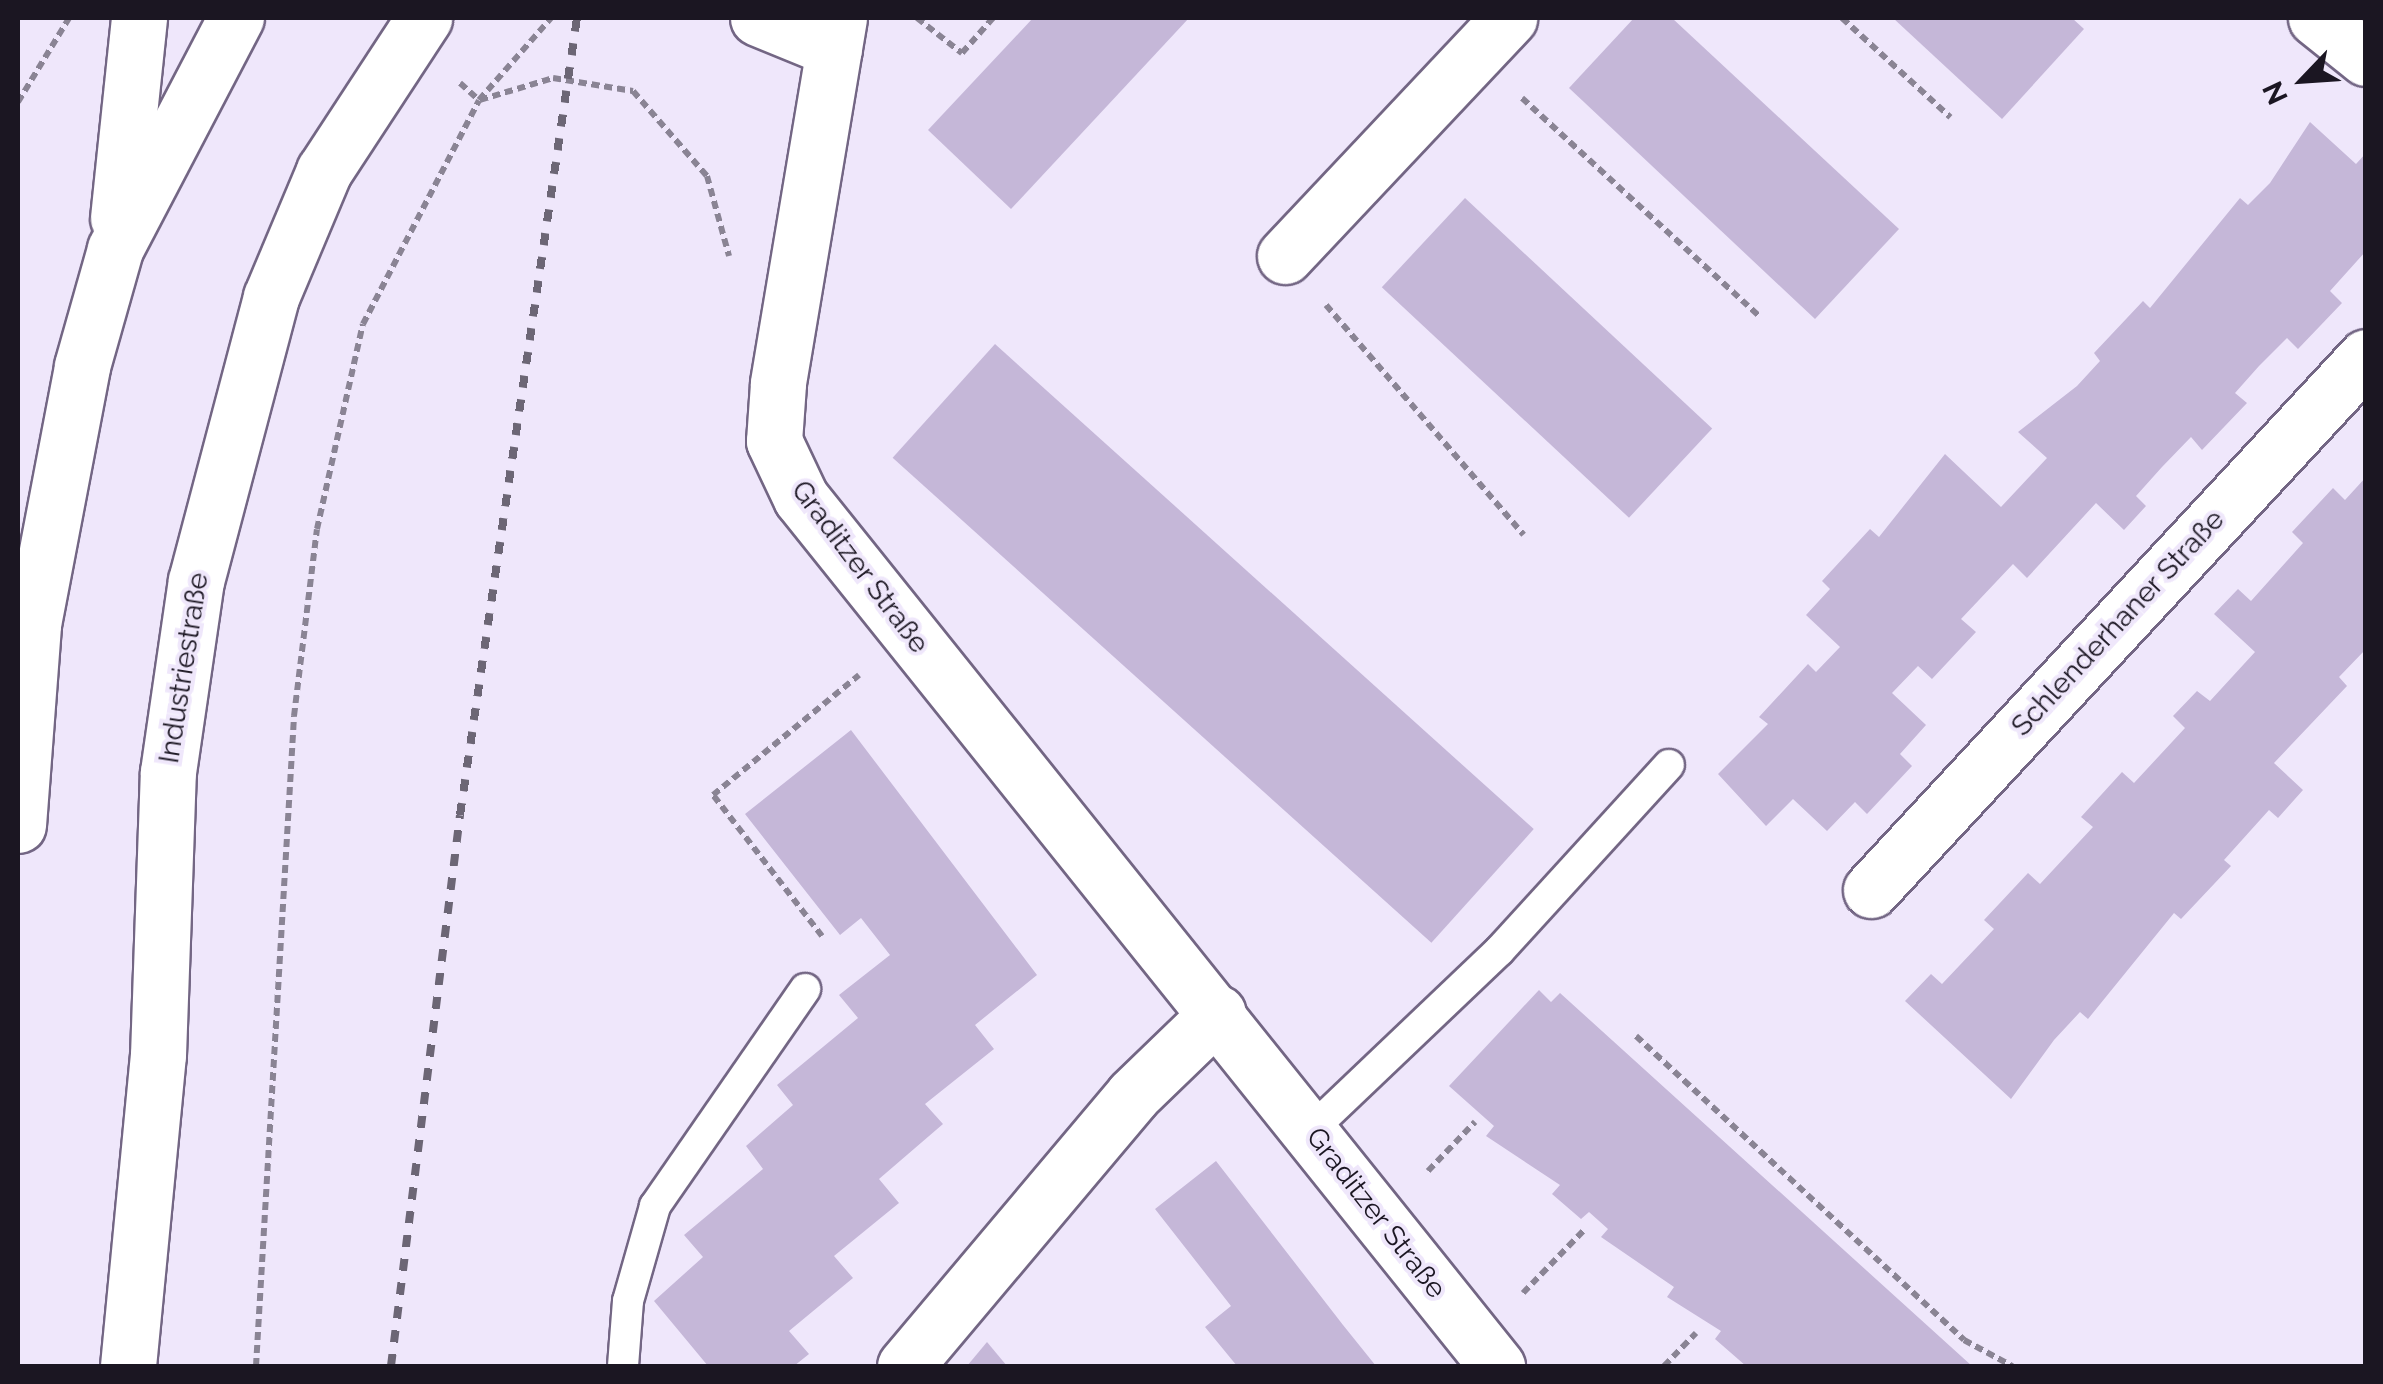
<!DOCTYPE html>
<html>
<head>
<meta charset="utf-8">
<style>
	body { margin:0 }
	#map { position:relative; width:2383px; height:1384px; overflow:hidden; background:#efe7fb; font-family:Raleway,sans-serif }
	div>[style] { position:absolute }
	.building>* { inset:0; background:#c5b7d8; transform-origin:0 0 }
	.path>* { height:6px; margin-top:-3px; transform-origin:0; background:repeating-linear-gradient(90deg,#8a8494 0 8px,transparent 0 13px) }
	.roads { filter:drop-shadow(2px 0 #736684) drop-shadow(-2px 0 #736684) drop-shadow(0 2px #736684) drop-shadow(0 -2px #736684) }
	.service>* { height:30px; margin:-15px; padding:0 15px; transform-origin:15px; border-radius:15px; background:#fff }
	.minor>* { height:55px; margin:-27.5px; padding:0 27.5px; transform-origin:27.5px; border-radius:27.5px; background:#fff }
	.trunk>* { height:55px; margin:-27.5px; padding:0 27.5px; transform-origin:27.5px; border-radius:27.5px; background:#fff }
	.rail>* { height:8px; margin-top:-4px; transform-origin:0; background:repeating-linear-gradient(90deg,#6c6675 0 12px,transparent 0 24px) }
	span { translate:-50% -50%; white-space:nowrap; text-align:center; line-height:1.15; -webkit-text-stroke:8px #efe7fb; paint-order:stroke }
	.street-label { font-size:28px; color:#1b1622 }
	.frame { position:absolute; inset:0; border:20px solid #1b1622; pointer-events:none }
	.north { position:absolute; left:2253px; top:30px; width:100px; height:100px; -webkit-text-stroke:8px #efe7fb; paint-order:stroke; rotate:245deg; font-size:28px; font-weight:700; line-height:40px; text-align:center; color:#1b1622 }
	.north::after { content:''; display:block; margin:auto; width:35px; height:45px; background:#1b1622; clip-path:polygon(50% 0,100% 100%,50% 72%,0 100%) }
</style>
</head>
<body>
<div id="map">
	<div class="building">
		<i style="clip-path:polygon(1033px 18px,1189px 18px,1011px 209px,928px 130px)"></i>
		<i style="clip-path:polygon(1634px 18px,1672px 18px,1899px 229px,1815px 319px,1569px 88px)"></i>
		<i style="clip-path:polygon(1893px 18px,2072px 18px,2084px 29px,2002px 119px)"></i>
		<i style="clip-path:polygon(2310px 122px,2356px 164px,2366px 153px,2366px 251px,2330px 291px,2342px 303px,2298px 349px,2287px 338px,2259px 366px,2235px 393px,2247px 403px,2202px 450px,2191px 437px,2162px 467px,2136px 496px,2146px 506px,2124px 530px,2096px 503px,2027px 578px,2013px 564px,1961px 619px,1976px 632px,1932px 679px,1918px 666px,1892px 693px,1926px 725px,1900px 754px,1912px 766px,1867px 814px,1855px 802px,1827px 831px,1793px 799px,1766px 826px,1718px 774px,1768px 724px,1759px 717px,1808px 664px,1816px 672px,1840px 647px,1806px 615px,1830px 589px,1822px 581px,1870px 529px,1879px 537px,1945px 454px,2001px 507px,2047px 458px,2018px 432px,2077px 386px,2100px 361px,2094px 353px,2143px 301px,2150px 308px,2240px 198px,2248px 205px,2270px 183px)"></i>
		<i style="left:1465px;top:198px;width:338px;height:122px;rotate:43deg"></i>
		<i style="left:995px;top:344px;width:725px;height:153px;rotate:42deg"></i>
		<i style="clip-path:polygon(2366px 477px,2366px 649px,2339px 677px,2347px 686px,2274px 763px,2303px 790px,2278px 818px,2269px 810px,2224px 860px,2231px 866px,2181px 919px,2174px 913px,2088px 1019px,2080px 1012px,2054px 1040px,2011px 1099px,1905px 1001px,1931px 974px,1942px 984px,1994px 929px,1984px 920px,2028px 873px,2040px 884px,2093px 827px,2081px 817px,2122px 772px,2134px 783px,2185px 728px,2173px 716px,2197px 691px,2210px 701px,2255px 652px,2214px 614px,2238px 589px,2251px 601px,2303px 543px,2292px 532px,2333px 488px,2345px 500px)"></i>
		<i style="clip-path:polygon(851px 730px,1037px 975px,975px 1025px,994px 1049px,925px 1104px,943px 1124px,879px 1179px,899px 1203px,834px 1256px,853px 1278px,789px 1331px,809px 1354px,794px 1366px,708px 1366px,654px 1301px,703px 1257px,684px 1235px,763px 1169px,746px 1146px,793px 1105px,777px 1085px,858px 1018px,839px 995px,890px 955px,861px 918px,840px 935px,745px 814px)"></i>
		<i style="clip-path:polygon(1539px 990px,1551px 1002px,1560px 993px,1972px 1366px,1746px 1366px,1715px 1339px,1721px 1331px,1667px 1297px,1674px 1287px,1601px 1237px,1608px 1229px,1589px 1212px,1581px 1219px,1552px 1194px,1560px 1185px,1486px 1136px,1494px 1126px,1449px 1086px)"></i>
		<i style="clip-path:polygon(1216px 1161px,1343px 1325px,1376px 1366px,1237px 1366px,1205px 1327px,1231px 1306px,1155px 1209px)"></i>
		<i style="clip-path:polygon(987px 1342px,1007px 1366px,967px 1366px)"></i>
	</div>
	<div class="path">
		<i style="left:917px;top:18px;width:57px;rotate:37.9deg"></i>
		<i style="left:962px;top:53px;width:47px;rotate:-48.5deg"></i>
		<i style="left:1842px;top:18px;width:147px;rotate:42.5deg"></i>
		<i style="left:460px;top:83px;width:25px;rotate:42deg"></i>
		<i style="left:1522px;top:98px;width:323px;rotate:42.6deg"></i>
		<i style="left:480px;top:100px;width:76px;rotate:-16.8deg"></i>
		<i style="left:553px;top:78px;width:81px;rotate:9.2deg"></i>
		<i style="left:633px;top:91px;width:113px;rotate:49deg"></i>
		<i style="left:707px;top:176px;width:83px;rotate:74.6deg"></i>
		<i style="left:18px;top:102px;width:98px;rotate:-58.7deg"></i>
		<i style="left:1326px;top:305px;width:303px;rotate:49.3deg"></i>
		<i style="left:822px;top:936px;width:178px;rotate:-127.7deg"></i>
		<i style="left:713px;top:795px;width:189px;rotate:-39.4deg"></i>
		<i style="left:1636px;top:1036px;width:447px;rotate:42.8deg"></i>
		<i style="left:1964px;top:1340px;width:55px;rotate:28.4deg"></i>
		<i style="left:1428px;top:1171px;width:68px;rotate:-46.2deg"></i>
		<i style="left:1523px;top:1293px;width:89px;rotate:-45.9deg"></i>
		<i style="left:256px;top:1366px;width:651px;rotate:-86.65deg"></i>
		<i style="left:294px;top:716px;width:188px;rotate:-83deg"></i>
		<i style="left:317px;top:529px;width:210px;rotate:-77.4deg"></i>
		<i style="left:363px;top:324px;width:252px;rotate:-62.6deg"></i>
		<i style="left:479px;top:100px;width:109px;rotate:-48.7deg"></i>
		<i style="left:1664px;top:1366px;width:46px;rotate:-45.9deg"></i>
	</div>
	<div class="roads">
		<div class="service">
			<i style="left:1311px;top:1130px;width:260px;rotate:-43.6deg"></i>
			<i style="left:1499px;top:951px;width:252px;rotate:-47.6deg"></i>
			<i style="left:623px;top:1366px;width:65px;rotate:-85.6deg"></i>
			<i style="left:628px;top:1301px;width:99px;rotate:-74.1deg"></i>
			<i style="left:655px;top:1206px;width:264px;rotate:-55.3deg"></i>
		</div>
		<div class="minor">
			<i style="left:758px;top:18px;width:82px;rotate:22.2deg"></i>
			<i style="left:839px;top:18px;width:371px;rotate:99.5deg"></i>
			<i style="left:778px;top:384px;width:57px;rotate:94deg"></i>
			<i style="left:774px;top:441px;width:63px;rotate:64.7deg"></i>
			<i style="left:801px;top:498px;width:1113px;rotate:51.28deg"></i>
			<i style="left:2316px;top:18px;width:64px;rotate:38.7deg"></i>
			<i style="left:1285px;top:256px;width:327px;rotate:-46.7deg"></i>
			<i style="left:1871px;top:890px;width:727px;rotate:-47.12deg"></i>
			<i style="left:905px;top:1366px;width:354px;rotate:-49.9deg"></i>
			<i style="left:1133px;top:1095px;width:118px;rotate:-44deg"></i>
		</div>
		<div class="trunk">
			<i style="left:118px;top:218px;width:201px;rotate:-84deg"></i>
			<i style="left:18px;top:825px;width:202px;rotate:-85.7deg"></i>
			<i style="left:33px;top:624px;width:263px;rotate:-79.2deg"></i>
			<i style="left:82px;top:366px;width:122px;rotate:-74.2deg"></i>
			<i style="left:115px;top:249px;width:261px;rotate:-62.4deg"></i>
			<i style="left:128px;top:1366px;width:312px;rotate:-84.5deg"></i>
			<i style="left:158px;top:1055px;width:283px;rotate:-88deg"></i>
			<i style="left:168px;top:772px;width:193px;rotate:-81.7deg"></i>
			<i style="left:196px;top:581px;width:294px;rotate:-75.2deg"></i>
			<i style="left:271px;top:297px;width:137px;rotate:-67.2deg"></i>
			<i style="left:324px;top:171px;width:183px;rotate:-56.8deg"></i>
		</div>
	</div>
	<div class="rail">
		<i style="left:391px;top:1366px;width:555px;rotate:-82.86deg"></i>
		<i style="left:460px;top:815px;width:806px;rotate:-81.65deg"></i>
	</div>
	<div class="street-label">
		<span style="left:860px;top:567px;rotate:53deg">Graditzer Straße</span>
		<span style="left:2118px;top:623px;rotate:-47deg">Schlenderhaner Straße</span>
		<span style="left:184px;top:668px;rotate:-81deg">Industriestraße</span>
		<span style="left:1376px;top:1213px;rotate:52deg">Graditzer Straße</span>
	</div>
	<div class="frame"></div>
	<div class="north">N</div>
</div>
</body>
</html>
